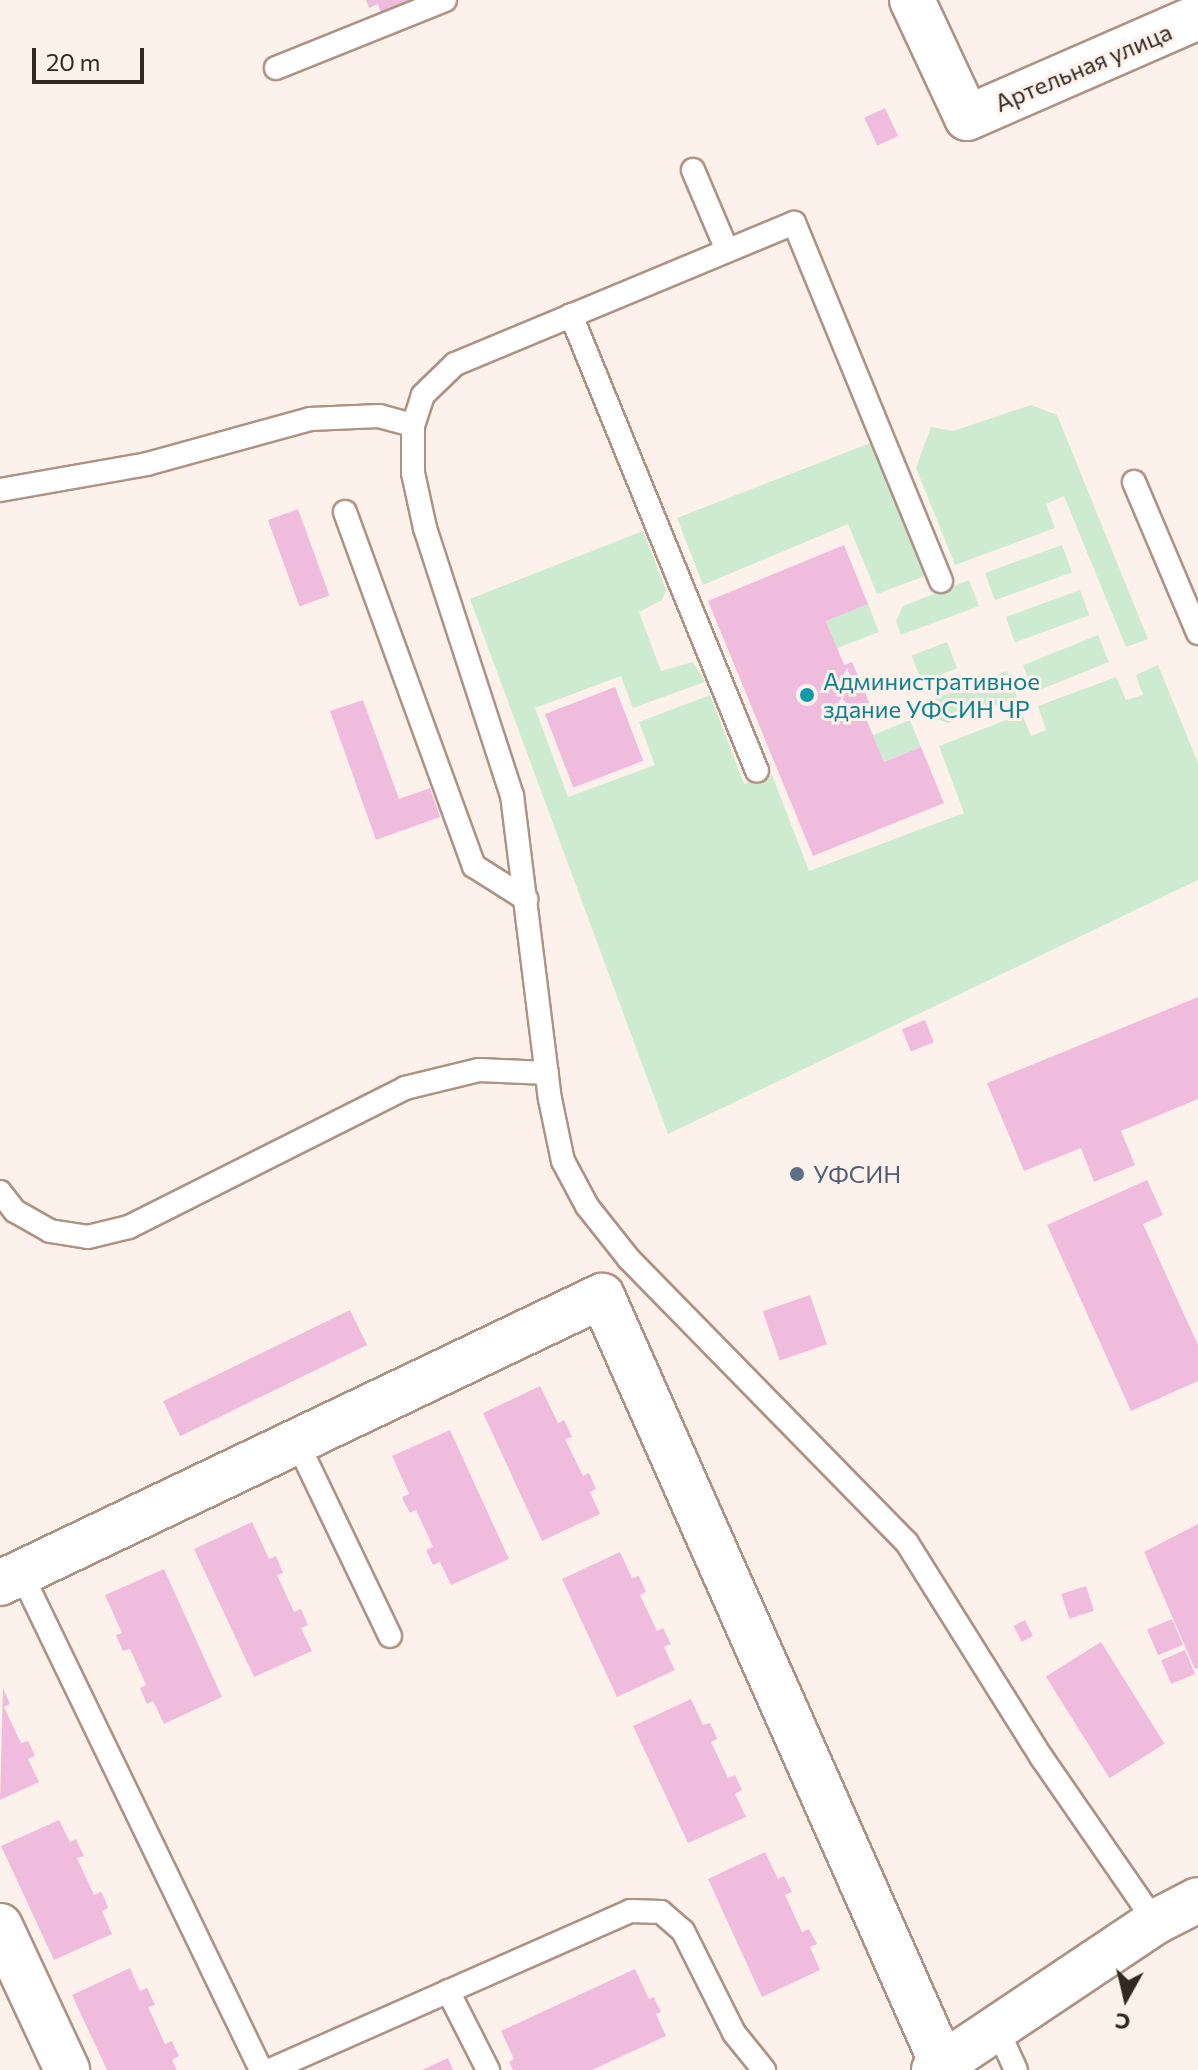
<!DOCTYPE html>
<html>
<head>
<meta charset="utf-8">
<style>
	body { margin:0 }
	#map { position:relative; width:1198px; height:2070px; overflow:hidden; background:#fdf1eb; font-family:Commissioner,sans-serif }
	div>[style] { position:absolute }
	.green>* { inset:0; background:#cdebd0; transform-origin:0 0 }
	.building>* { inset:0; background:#f0bcdd; transform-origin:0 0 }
	.roads { filter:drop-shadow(2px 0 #ae9385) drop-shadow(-2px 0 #ae9385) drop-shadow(0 2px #ae9385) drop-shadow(0 -2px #ae9385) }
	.service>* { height:22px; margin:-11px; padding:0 11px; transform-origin:11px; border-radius:11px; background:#fff }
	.minor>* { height:44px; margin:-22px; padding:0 22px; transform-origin:22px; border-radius:22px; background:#fff }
	.dots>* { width:22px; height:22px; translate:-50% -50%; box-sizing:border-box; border:4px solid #fdf1eb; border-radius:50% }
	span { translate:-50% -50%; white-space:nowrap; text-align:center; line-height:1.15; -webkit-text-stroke:6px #fdf1eb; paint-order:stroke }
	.street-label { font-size:24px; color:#322822 }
	.culture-label { font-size:24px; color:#0d838f }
	.left { translate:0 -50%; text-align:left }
	.service-label { font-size:24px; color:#4e5e75 }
	.north { position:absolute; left:1086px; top:1958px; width:80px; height:80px; -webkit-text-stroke:6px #fdf1eb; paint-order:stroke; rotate:188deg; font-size:22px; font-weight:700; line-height:32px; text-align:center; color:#322822 }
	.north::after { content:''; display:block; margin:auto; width:28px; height:36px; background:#322822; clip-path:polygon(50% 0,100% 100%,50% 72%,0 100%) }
	.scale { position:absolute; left:32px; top:48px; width:112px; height:36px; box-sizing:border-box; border:4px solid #322822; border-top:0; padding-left:10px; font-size:24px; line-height:28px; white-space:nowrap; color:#322822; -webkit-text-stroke:6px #fdf1eb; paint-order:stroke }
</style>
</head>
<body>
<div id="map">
	<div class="green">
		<i style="clip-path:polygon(1031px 405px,1057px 415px,1148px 639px,1126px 647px,1064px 496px,1046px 504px,1055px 528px,955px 565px,916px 468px,931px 427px,953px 431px)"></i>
		<i style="clip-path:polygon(873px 442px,930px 574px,877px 594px,848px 524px,703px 585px,677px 518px)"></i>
		<i style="clip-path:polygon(643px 531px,666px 590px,662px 600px,639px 612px,661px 671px,693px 662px,705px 682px,633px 708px,621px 676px,535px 708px,568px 797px,655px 765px,639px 722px,710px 695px,744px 784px,772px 775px,809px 871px,964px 813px,939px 746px,1022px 714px,1031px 736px,1046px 730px,1038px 706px,1116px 677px,1126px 700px,1143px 695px,1136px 675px,1158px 665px,1198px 763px,1198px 880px,668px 1134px,470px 599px)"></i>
		<i style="left:1062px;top:545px;width:29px;height:82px;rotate:70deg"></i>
		<i style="clip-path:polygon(969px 580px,979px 606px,901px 635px,896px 621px,903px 606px)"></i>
		<i style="left:1080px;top:590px;width:27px;height:79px;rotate:70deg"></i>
		<i style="left:868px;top:604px;width:30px;height:45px;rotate:69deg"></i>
		<i style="left:1098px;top:635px;width:29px;height:81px;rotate:68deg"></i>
		<i style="left:947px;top:642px;width:28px;height:38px;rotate:69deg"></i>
		<i style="clip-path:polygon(1007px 671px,1017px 697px,948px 723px,934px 718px,927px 702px)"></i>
		<i style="left:910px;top:720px;width:29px;height:40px;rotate:68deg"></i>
	</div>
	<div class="building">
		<i style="clip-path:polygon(366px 0,409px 0,411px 6px,382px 16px,378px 4px,369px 8px)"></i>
		<i style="left:885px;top:108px;width:31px;height:23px;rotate:65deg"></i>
		<i style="left:298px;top:509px;width:92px;height:32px;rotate:70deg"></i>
		<i style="clip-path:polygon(844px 545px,868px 604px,826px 621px,844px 665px,852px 662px,862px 685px,870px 705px,862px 709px,884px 762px,921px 747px,944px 803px,813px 856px,708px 601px)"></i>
		<i style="left:615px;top:687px;width:79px;height:75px;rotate:69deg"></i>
		<i style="clip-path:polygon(363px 700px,399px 799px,430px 788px,440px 817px,376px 840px,330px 711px)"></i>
		<i style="clip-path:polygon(1198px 997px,1198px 1099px,1121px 1131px,1135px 1165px,1094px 1182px,1081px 1148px,1024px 1171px,987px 1083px)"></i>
		<i style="left:925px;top:1020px;width:24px;height:25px;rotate:68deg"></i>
		<i style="clip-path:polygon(1147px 1180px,1163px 1215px,1143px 1224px,1198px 1345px,1198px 1381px,1131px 1411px,1047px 1225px)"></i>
		<i style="left:810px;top:1295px;width:52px;height:50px;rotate:71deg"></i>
		<i style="left:350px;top:1310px;width:39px;height:208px;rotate:64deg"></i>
		<i style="clip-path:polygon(540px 1386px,558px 1423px,564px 1420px,572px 1437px,565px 1439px,583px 1476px,589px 1473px,596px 1489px,590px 1492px,600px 1514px,542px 1541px,483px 1413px)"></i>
		<i style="clip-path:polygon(450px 1430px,509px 1559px,451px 1585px,440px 1562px,433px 1565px,426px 1550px,433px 1547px,416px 1510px,410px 1513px,405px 1504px,402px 1497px,409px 1494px,392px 1456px)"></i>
		<i style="clip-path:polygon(252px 1522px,269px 1559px,276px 1556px,279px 1563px,283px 1573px,277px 1575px,294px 1612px,301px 1609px,308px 1625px,301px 1628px,312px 1651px,254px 1677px,194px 1549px)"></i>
		<i style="clip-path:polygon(1198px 1524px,1198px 1668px,1195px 1669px,1144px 1552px)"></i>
		<i style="clip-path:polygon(620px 1552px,632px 1578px,639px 1576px,646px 1592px,640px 1595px,657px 1631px,663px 1628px,671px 1644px,664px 1647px,675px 1670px,617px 1697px,562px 1579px)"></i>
		<i style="clip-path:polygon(164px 1569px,222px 1697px,164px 1724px,153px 1701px,147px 1704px,140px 1688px,146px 1685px,130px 1649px,123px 1651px,119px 1642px,116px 1635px,122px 1633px,105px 1595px)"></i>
		<i style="left:1086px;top:1586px;width:26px;height:26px;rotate:72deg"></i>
		<i style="left:1172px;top:1619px;width:28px;height:27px;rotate:67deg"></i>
		<i style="left:1025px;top:1620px;width:18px;height:13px;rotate:63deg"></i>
		<i style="left:1101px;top:1642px;width:120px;height:65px;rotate:58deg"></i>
		<i style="left:1185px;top:1650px;width:26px;height:26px;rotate:67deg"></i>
		<i style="clip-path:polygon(3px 1688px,10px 1704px,4px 1707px,21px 1743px,28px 1741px,31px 1747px,35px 1756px,28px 1759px,39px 1782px,0 1800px)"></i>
		<i style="clip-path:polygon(691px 1699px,703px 1725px,710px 1723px,713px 1729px,717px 1739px,711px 1742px,728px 1778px,735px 1775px,742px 1790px,735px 1794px,746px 1817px,688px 1843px,633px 1726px)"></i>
		<i style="clip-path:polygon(59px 1820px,70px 1842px,76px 1839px,79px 1846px,84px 1856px,77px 1858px,94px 1895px,101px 1892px,105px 1899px,108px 1908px,102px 1911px,112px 1934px,54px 1960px,1px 1846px)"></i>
		<i style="clip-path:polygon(765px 1852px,778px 1879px,784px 1876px,792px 1892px,785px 1895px,802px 1932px,809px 1929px,817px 1944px,810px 1947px,820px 1970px,762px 1997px,708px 1879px)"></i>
		<i style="clip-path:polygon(130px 1968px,140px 1991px,147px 1988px,155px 2005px,148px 2007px,165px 2044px,172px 2041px,179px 2056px,172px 2060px,177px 2070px,107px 2070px,72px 1995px)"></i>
		<i style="clip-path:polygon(635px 1969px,649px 1999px,654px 1997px,657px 2004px,661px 2012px,656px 2014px,666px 2036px,592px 2070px,513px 2070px,509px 2062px,514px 2059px,501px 2031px)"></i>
		<i style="clip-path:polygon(448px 2058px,453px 2070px,422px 2070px)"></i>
	</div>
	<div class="roads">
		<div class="service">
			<i style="left:276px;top:68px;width:182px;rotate:-21.9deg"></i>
			<i style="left:693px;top:170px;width:87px;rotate:67deg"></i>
			<i style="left:571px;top:315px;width:492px;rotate:67.8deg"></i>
			<i style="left:1134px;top:482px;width:164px;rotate:67deg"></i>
			<i style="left:0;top:490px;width:149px;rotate:-10deg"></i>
			<i style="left:147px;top:464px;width:169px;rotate:-15.4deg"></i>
			<i style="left:310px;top:419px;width:69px;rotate:-2.5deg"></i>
			<i style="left:379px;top:416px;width:35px;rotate:15deg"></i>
			<i style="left:345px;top:512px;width:377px;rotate:70deg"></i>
			<i style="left:474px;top:866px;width:62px;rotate:32.4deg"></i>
			<i style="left:941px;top:581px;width:387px;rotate:-112.3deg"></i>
			<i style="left:794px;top:223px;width:367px;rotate:157.4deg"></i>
			<i style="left:455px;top:364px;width:45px;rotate:135.9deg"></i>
			<i style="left:423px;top:395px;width:32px;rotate:108deg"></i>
			<i style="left:413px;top:425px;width:48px;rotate:90deg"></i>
			<i style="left:413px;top:473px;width:56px;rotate:77.7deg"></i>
			<i style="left:425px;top:528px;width:281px;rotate:72deg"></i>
			<i style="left:512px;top:795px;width:306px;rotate:82.9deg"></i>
			<i style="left:550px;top:1099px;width:63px;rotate:78.2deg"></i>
			<i style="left:563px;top:1161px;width:51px;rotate:61.9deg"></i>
			<i style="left:587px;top:1206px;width:68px;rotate:51.6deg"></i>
			<i style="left:629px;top:1259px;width:397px;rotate:45.6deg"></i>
			<i style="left:907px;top:1543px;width:254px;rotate:57.9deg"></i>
			<i style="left:1042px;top:1758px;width:199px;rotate:55.4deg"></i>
			<i style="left:0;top:1192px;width:24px;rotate:52deg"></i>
			<i style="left:15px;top:1211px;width:40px;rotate:29.7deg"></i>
			<i style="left:50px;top:1231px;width:38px;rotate:9deg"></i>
			<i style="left:88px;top:1237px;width:42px;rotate:-13.7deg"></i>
			<i style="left:129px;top:1227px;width:309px;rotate:-26.7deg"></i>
			<i style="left:405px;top:1088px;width:76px;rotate:-13.7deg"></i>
			<i style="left:479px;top:1070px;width:68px;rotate:2.5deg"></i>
			<i style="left:297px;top:1442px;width:215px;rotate:64.4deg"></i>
			<i style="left:21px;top:1573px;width:552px;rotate:64.22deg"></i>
			<i style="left:448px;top:1991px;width:89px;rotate:63.1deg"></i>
			<i style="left:996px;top:2026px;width:48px;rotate:65.6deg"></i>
			<i style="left:270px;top:2070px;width:394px;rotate:-23.8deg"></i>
			<i style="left:630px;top:1911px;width:31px;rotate:2deg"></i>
			<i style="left:661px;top:1912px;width:29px;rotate:41deg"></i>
			<i style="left:683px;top:1931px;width:114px;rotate:63.4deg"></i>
			<i style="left:734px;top:2033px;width:48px;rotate:51deg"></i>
		</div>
		<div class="minor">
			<i style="left:912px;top:0;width:130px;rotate:65deg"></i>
			<i style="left:967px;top:118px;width:252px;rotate:-23.6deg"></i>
			<i style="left:0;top:1583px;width:667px;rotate:-25.49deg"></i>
			<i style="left:602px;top:1296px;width:837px;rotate:66.1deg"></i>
			<i style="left:0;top:1926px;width:159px;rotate:65deg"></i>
			<i style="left:934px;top:2070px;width:266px;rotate:-33.8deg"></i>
			<i style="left:1155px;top:1922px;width:48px;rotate:-27.1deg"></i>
		</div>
	</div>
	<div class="dots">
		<i style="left:807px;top:695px;background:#0f9aa8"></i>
		<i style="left:797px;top:1174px;background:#5c6f8a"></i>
	</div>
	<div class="street-label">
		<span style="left:1083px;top:67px;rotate:-23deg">Артельная улица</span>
	</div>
	<div class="culture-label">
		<span class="left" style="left:823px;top:695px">Административное<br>здание УФСИН ЧР</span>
	</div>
	<div class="service-label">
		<span class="left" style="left:813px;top:1174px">УФСИН</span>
	</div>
	<div class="north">С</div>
	<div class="scale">20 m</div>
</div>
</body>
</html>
